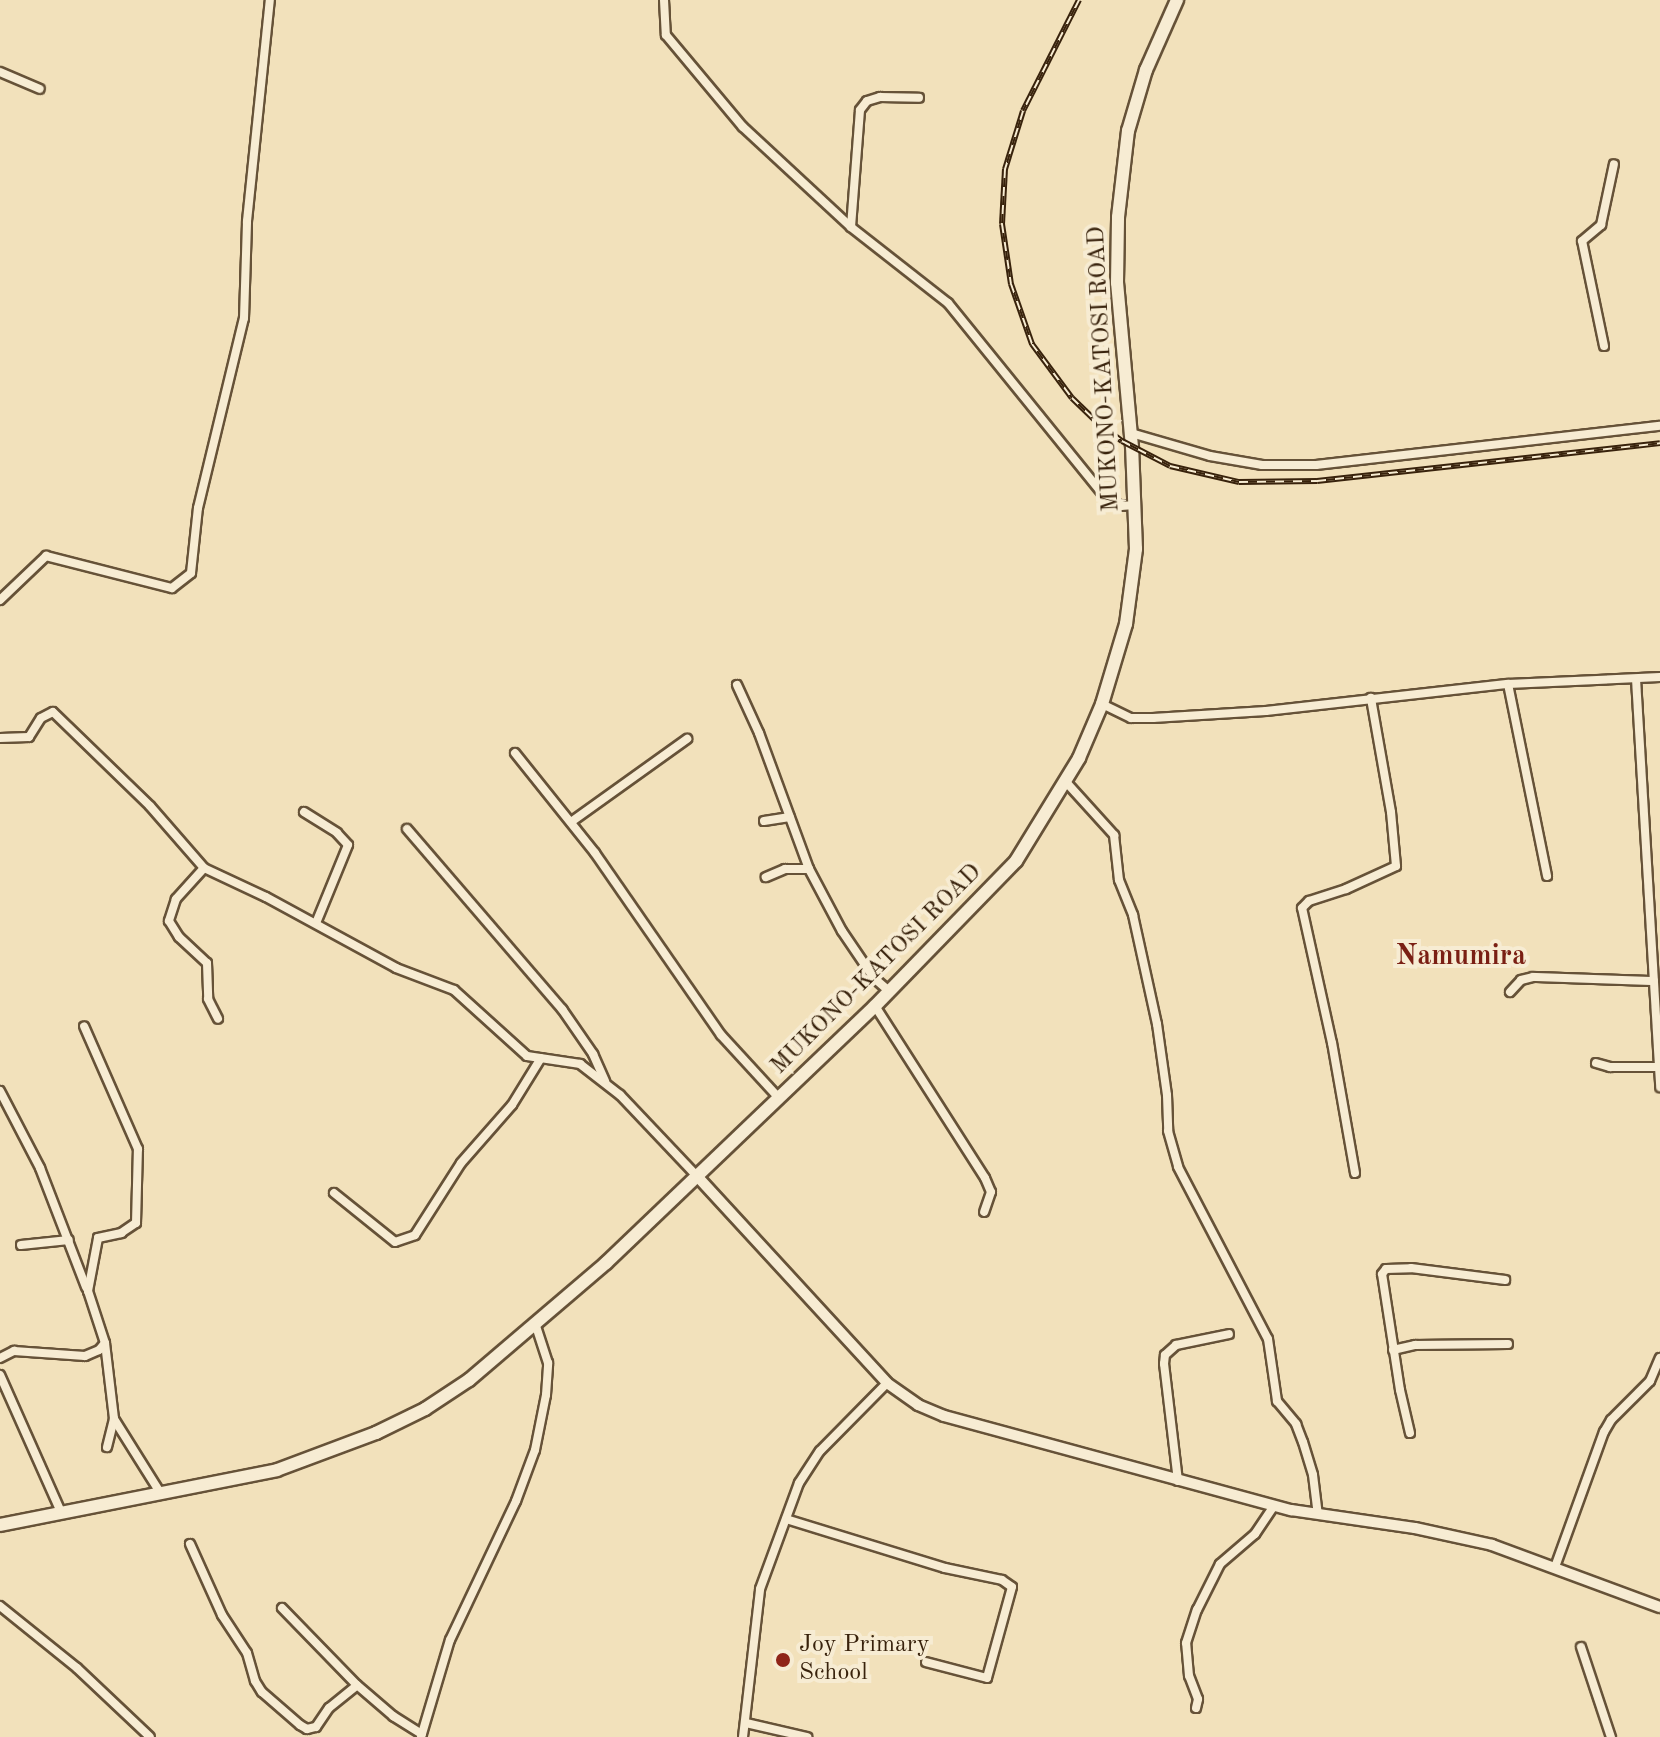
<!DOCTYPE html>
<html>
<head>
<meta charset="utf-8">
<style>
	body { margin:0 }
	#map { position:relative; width:1660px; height:1737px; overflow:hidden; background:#f2e1bb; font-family:"Old Standard TT",serif }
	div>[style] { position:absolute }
	.roads { filter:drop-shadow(2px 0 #665238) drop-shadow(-2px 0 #665238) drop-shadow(0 2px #665238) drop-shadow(0 -2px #665238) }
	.minor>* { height:8px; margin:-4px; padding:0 4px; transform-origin:4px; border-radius:4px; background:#f7ecd3 }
	.tertiary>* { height:10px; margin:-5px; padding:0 5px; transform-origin:5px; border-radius:5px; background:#f7ecd3 }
	.secondary>* { height:12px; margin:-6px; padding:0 6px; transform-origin:6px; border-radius:6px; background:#f7ecd3 }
	.rail>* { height:6px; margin-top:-3px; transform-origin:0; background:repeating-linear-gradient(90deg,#f7ecd3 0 9px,#38220c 0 18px); box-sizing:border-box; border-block:2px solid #38220c }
	.dots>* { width:22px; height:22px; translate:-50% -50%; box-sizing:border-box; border:4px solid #f7ecd3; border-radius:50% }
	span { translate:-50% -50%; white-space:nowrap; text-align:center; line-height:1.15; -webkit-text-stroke:8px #f7ecd3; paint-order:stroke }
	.street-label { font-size:24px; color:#38220c }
	.poi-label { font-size:24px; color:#38220c }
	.left { translate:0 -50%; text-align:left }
	.quarter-label { font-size:28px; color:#7a1f14; font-weight:700 }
</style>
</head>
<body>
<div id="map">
	<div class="roads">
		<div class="minor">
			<i style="left:664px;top:0;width:35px;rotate:87deg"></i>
			<i style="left:666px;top:35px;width:120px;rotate:50.1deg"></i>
			<i style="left:743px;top:127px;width:147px;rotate:42.8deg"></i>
			<i style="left:851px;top:227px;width:123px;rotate:38.1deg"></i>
			<i style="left:948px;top:303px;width:250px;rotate:51deg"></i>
			<i style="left:1105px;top:497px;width:18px;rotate:29deg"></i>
			<i style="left:1121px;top:506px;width:14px;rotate:-4deg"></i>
			<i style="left:0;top:72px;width:43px;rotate:23deg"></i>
			<i style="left:851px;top:227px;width:117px;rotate:-85.6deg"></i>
			<i style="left:860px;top:110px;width:11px;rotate:-52deg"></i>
			<i style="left:867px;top:101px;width:14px;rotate:-17deg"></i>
			<i style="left:880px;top:97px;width:39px;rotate:1deg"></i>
			<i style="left:1604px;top:346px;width:107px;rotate:-101.8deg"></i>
			<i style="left:1582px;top:241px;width:25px;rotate:-40deg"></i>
			<i style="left:1601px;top:225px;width:62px;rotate:-78deg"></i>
			<i style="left:1131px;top:433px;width:82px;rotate:16.2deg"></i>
			<i style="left:1210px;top:456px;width:53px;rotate:9.8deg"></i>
			<i style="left:1262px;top:465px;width:54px"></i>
			<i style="left:1316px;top:465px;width:346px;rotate:-6.5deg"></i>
			<i style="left:0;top:600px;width:64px;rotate:-43.7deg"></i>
			<i style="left:46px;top:556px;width:130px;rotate:14.3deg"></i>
			<i style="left:172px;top:588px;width:24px;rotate:-38deg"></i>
			<i style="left:191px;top:573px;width:65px;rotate:-83.9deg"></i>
			<i style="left:198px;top:508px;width:195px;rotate:-76.4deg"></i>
			<i style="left:244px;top:318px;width:97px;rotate:-88.2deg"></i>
			<i style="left:247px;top:221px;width:222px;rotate:-84.1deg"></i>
			<i style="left:1636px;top:679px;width:409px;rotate:86.6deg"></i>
			<i style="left:1508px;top:684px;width:196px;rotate:78.5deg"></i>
			<i style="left:737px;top:685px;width:53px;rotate:65.4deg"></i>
			<i style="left:759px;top:733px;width:145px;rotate:69.8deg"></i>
			<i style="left:809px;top:869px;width:24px;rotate:180deg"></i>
			<i style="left:785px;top:869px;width:21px;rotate:157deg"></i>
			<i style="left:1102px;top:704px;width:32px;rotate:26deg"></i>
			<i style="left:1131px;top:718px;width:22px"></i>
			<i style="left:1153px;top:718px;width:113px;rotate:-3.5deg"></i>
			<i style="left:1266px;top:711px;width:244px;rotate:-6.4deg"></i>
			<i style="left:1508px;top:684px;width:152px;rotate:-2.6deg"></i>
			<i style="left:0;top:738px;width:29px;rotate:-2deg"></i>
			<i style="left:29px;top:737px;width:22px;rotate:-58deg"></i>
			<i style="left:41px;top:718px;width:13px;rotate:-27deg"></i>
			<i style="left:53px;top:712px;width:135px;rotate:44.1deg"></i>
			<i style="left:150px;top:806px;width:82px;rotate:48.9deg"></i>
			<i style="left:204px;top:868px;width:68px;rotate:25.1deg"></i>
			<i style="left:266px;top:897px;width:148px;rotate:28.6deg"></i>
			<i style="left:396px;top:968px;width:62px;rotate:20.8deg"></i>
			<i style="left:454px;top:990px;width:98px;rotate:42.1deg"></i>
			<i style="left:527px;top:1056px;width:54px;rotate:8.6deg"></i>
			<i style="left:580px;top:1064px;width:51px;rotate:37.8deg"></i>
			<i style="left:620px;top:1095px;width:110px;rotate:46.5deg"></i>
			<i style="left:515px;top:753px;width:128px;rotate:51.3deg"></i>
			<i style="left:595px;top:853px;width:221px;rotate:55.3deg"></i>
			<i style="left:721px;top:1035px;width:86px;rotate:47.4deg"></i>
			<i style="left:1066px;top:782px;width:72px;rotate:47.8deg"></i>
			<i style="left:1114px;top:835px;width:45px;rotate:83.7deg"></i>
			<i style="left:1119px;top:880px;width:38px;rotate:68deg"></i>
			<i style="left:1133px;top:915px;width:112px;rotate:77.6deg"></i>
			<i style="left:1157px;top:1024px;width:72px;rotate:82deg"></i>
			<i style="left:1167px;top:1095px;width:36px;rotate:88deg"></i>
			<i style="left:1168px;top:1131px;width:37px;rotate:74deg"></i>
			<i style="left:1178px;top:1167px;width:194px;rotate:62.4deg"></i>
			<i style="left:1268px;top:1339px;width:63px;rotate:81.7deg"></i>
			<i style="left:1277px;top:1401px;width:30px;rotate:50deg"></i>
			<i style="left:1296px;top:1424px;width:19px;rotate:69deg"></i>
			<i style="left:1303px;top:1442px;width:34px;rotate:73deg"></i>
			<i style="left:1313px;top:1475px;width:39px;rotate:83deg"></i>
			<i style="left:304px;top:812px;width:39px;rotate:32deg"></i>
			<i style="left:337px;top:833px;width:16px;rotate:47deg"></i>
			<i style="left:348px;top:845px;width:84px;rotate:112.3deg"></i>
			<i style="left:764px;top:821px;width:26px;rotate:-9deg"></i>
			<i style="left:571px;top:822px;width:143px;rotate:-35.6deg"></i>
			<i style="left:407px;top:829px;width:238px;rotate:49.3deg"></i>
			<i style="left:562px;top:1009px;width:55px;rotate:55.4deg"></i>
			<i style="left:593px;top:1054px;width:30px;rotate:66deg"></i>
			<i style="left:204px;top:868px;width:42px;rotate:132.1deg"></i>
			<i style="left:176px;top:899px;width:23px;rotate:108deg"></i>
			<i style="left:169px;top:921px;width:19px;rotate:58deg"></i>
			<i style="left:179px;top:937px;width:38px;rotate:43deg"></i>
			<i style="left:207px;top:963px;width:36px;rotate:88deg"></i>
			<i style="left:208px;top:999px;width:22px;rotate:63deg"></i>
			<i style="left:809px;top:869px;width:70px;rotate:62deg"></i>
			<i style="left:842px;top:931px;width:57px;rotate:55.8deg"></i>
			<i style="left:874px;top:978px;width:20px;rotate:41deg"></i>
			<i style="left:1510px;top:992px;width:16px;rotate:-47deg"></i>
			<i style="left:1521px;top:980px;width:12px;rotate:-14deg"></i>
			<i style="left:1533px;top:977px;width:121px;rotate:1.9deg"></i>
			<i style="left:875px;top:1006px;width:204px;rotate:57.4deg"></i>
			<i style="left:985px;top:1178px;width:15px;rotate:67deg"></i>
			<i style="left:991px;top:1192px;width:21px;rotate:109deg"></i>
			<i style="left:1596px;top:1063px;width:15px;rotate:16deg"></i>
			<i style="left:1610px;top:1067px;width:47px"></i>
			<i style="left:0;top:1091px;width:87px;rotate:62.5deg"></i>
			<i style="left:40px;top:1168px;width:128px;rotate:68.9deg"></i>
			<i style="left:1355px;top:1173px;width:132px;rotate:-100deg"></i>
			<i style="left:1332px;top:1043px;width:138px;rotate:-102.5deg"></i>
			<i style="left:1302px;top:908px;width:10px;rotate:-45deg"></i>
			<i style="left:1309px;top:901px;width:39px;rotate:-18deg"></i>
			<i style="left:1346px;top:889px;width:55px;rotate:-24.7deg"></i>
			<i style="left:1396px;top:866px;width:54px;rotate:-95.3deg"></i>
			<i style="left:1391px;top:812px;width:116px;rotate:-100deg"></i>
			<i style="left:334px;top:1193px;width:78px;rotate:38.8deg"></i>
			<i style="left:395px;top:1242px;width:21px;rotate:-19deg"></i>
			<i style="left:415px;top:1235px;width:85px;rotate:-57.4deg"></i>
			<i style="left:461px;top:1163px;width:77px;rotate:-48.7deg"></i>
			<i style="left:512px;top:1105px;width:55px;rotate:-58.3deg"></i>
			<i style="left:21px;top:1245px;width:48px;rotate:-5.9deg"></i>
			<i style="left:105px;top:1343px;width:77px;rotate:83.2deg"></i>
			<i style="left:114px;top:1419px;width:29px;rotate:104deg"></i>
			<i style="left:1393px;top:1350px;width:23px;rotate:-13deg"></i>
			<i style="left:1415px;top:1345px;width:93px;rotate:-0.6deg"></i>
			<i style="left:0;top:1358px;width:16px;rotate:-27deg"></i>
			<i style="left:14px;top:1351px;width:71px;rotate:4deg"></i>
			<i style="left:85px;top:1356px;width:15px;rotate:-23deg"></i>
			<i style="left:99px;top:1350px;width:9px;rotate:-49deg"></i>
			<i style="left:105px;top:1343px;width:55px;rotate:-108.1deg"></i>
			<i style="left:88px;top:1291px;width:54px;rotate:-79.3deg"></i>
			<i style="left:98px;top:1238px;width:24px;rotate:-12deg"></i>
			<i style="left:121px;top:1233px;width:18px;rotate:-34deg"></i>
			<i style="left:136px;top:1223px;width:74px;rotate:-88.5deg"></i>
			<i style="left:138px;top:1149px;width:134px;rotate:-113.7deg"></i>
			<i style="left:0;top:1375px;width:152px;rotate:66deg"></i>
			<i style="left:114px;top:1419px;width:89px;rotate:57.9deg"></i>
			<i style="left:1410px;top:1433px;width:44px;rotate:-103.1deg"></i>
			<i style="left:1400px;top:1390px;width:117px;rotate:-98.8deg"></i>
			<i style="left:1382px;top:1274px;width:6px;rotate:-51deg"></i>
			<i style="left:1386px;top:1269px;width:25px;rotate:-2deg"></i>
			<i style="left:1411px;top:1268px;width:95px;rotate:7.3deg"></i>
			<i style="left:1178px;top:1481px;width:118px;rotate:-96.8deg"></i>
			<i style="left:1164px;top:1364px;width:9px;rotate:-84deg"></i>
			<i style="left:1165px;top:1355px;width:15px;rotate:-42deg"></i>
			<i style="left:1176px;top:1345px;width:54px;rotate:-11.7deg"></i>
			<i style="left:786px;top:1519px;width:166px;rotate:17.1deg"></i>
			<i style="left:945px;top:1568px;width:58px;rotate:11.9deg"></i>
			<i style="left:1002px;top:1580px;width:12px;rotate:35deg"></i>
			<i style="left:1012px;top:1587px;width:94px;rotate:105.4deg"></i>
			<i style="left:987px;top:1678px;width:63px;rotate:-165.3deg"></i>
			<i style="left:190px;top:1544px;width:78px;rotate:65.7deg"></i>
			<i style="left:222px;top:1615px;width:45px;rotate:56.7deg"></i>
			<i style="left:247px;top:1653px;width:29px;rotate:74deg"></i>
			<i style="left:255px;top:1681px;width:13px;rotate:58deg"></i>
			<i style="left:262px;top:1692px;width:50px;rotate:41deg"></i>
			<i style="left:300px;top:1725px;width:8px;rotate:30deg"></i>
			<i style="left:307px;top:1729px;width:9px;rotate:-13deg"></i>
			<i style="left:316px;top:1727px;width:23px;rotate:-56deg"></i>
			<i style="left:329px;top:1708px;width:36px;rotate:-39deg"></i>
			<i style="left:1555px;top:1567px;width:144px;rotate:-70.1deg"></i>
			<i style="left:1604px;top:1432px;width:14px;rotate:-60deg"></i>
			<i style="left:1611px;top:1420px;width:55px;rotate:-45deg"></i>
			<i style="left:1650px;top:1381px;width:25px;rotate:-67deg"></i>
			<i style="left:0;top:1606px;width:99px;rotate:38.8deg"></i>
			<i style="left:77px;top:1668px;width:100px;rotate:43.4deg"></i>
			<i style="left:282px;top:1608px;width:107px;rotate:45.8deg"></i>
			<i style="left:357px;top:1685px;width:48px;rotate:40.7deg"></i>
			<i style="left:393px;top:1716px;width:34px;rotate:32deg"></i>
			<i style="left:1581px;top:1647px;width:95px;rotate:71.6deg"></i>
			<i style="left:1196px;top:1708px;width:9px;rotate:-77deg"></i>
			<i style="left:1198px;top:1699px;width:25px;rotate:-111deg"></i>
			<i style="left:1189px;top:1676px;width:33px;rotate:-95deg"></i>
			<i style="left:1186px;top:1643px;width:35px;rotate:-72deg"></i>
			<i style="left:1197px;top:1610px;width:51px;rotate:-63.4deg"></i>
			<i style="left:1220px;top:1564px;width:46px;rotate:-40.6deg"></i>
			<i style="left:1255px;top:1534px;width:34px;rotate:-56deg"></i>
			<i style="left:746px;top:1723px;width:63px;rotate:12.9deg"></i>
			<i style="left:421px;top:1737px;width:101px;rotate:-73.4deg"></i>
			<i style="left:450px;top:1640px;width:154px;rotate:-64.6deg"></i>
			<i style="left:516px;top:1501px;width:54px;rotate:-69.6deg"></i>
			<i style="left:535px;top:1450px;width:56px;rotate:-78.7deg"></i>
			<i style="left:546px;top:1395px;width:32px;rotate:-86deg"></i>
			<i style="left:548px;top:1363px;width:39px;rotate:-108deg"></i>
			<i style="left:743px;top:1737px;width:149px;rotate:-83.4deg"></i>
			<i style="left:760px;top:1589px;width:113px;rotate:-69.8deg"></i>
			<i style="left:799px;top:1483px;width:38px;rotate:-57deg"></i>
			<i style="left:820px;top:1451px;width:95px;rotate:-45.4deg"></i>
		</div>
		<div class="tertiary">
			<i style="left:696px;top:1175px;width:282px;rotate:47.4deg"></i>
			<i style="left:887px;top:1383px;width:38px;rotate:35deg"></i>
			<i style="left:918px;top:1405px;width:28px;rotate:23deg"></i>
			<i style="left:944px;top:1416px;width:360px;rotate:15.2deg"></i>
			<i style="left:1291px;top:1510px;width:125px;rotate:8.3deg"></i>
			<i style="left:1415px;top:1528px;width:79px;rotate:12.4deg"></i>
			<i style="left:1492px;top:1545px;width:179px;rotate:20.3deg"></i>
		</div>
		<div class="secondary">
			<i style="left:0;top:1525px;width:282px;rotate:-11.2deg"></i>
			<i style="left:277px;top:1470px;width:106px;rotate:-20.5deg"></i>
			<i style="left:376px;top:1433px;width:55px;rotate:-26.1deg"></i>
			<i style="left:425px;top:1409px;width:53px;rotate:-33.4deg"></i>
			<i style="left:469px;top:1380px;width:180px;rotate:-40.5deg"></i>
			<i style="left:606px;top:1263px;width:372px;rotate:-43.7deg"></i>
			<i style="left:875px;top:1006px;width:202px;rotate:-45.8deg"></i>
			<i style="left:1016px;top:861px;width:121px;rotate:-58.5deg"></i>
			<i style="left:1079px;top:758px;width:59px;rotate:-66.9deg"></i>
			<i style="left:1102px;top:704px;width:84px;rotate:-73.3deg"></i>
			<i style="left:1126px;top:624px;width:76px;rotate:-82.4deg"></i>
			<i style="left:1136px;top:549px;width:102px;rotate:-92.2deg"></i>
			<i style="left:1132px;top:447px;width:165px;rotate:-95.2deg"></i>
			<i style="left:1117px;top:283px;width:66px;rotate:-89.1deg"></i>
			<i style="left:1118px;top:217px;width:87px;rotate:-83.4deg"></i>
			<i style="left:1128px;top:131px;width:64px;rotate:-73.6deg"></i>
			<i style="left:1146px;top:70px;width:77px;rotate:-66.1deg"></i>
		</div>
	</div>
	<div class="rail">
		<i style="left:1079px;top:0;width:124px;rotate:116.8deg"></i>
		<i style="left:1023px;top:111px;width:61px;rotate:107.2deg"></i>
		<i style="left:1005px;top:169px;width:55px;rotate:93.1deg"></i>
		<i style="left:1002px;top:224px;width:61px;rotate:81.5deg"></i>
		<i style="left:1011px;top:284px;width:64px;rotate:70.7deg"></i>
		<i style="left:1032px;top:344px;width:67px;rotate:53.5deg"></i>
		<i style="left:1072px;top:398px;width:36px;rotate:44deg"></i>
		<i style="left:1098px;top:423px;width:30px;rotate:37deg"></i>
		<i style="left:1122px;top:441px;width:54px;rotate:27.5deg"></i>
		<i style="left:1170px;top:466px;width:71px;rotate:13.1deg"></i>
		<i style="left:1239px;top:482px;width:78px;rotate:-0.7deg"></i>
		<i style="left:1317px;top:481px;width:345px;rotate:-6.3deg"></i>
	</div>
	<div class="dots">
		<i style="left:783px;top:1660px;background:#8f2418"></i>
	</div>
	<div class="street-label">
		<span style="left:1105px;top:369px;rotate:-93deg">MUKONO-KATOSI ROAD</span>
		<span style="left:877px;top:970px;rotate:-45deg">MUKONO-KATOSI ROAD</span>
	</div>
	<div class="poi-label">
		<span class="left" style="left:799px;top:1660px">Joy Primary<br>School</span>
	</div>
	<div class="quarter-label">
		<span style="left:1461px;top:957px">Namumira</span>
	</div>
</div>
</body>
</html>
